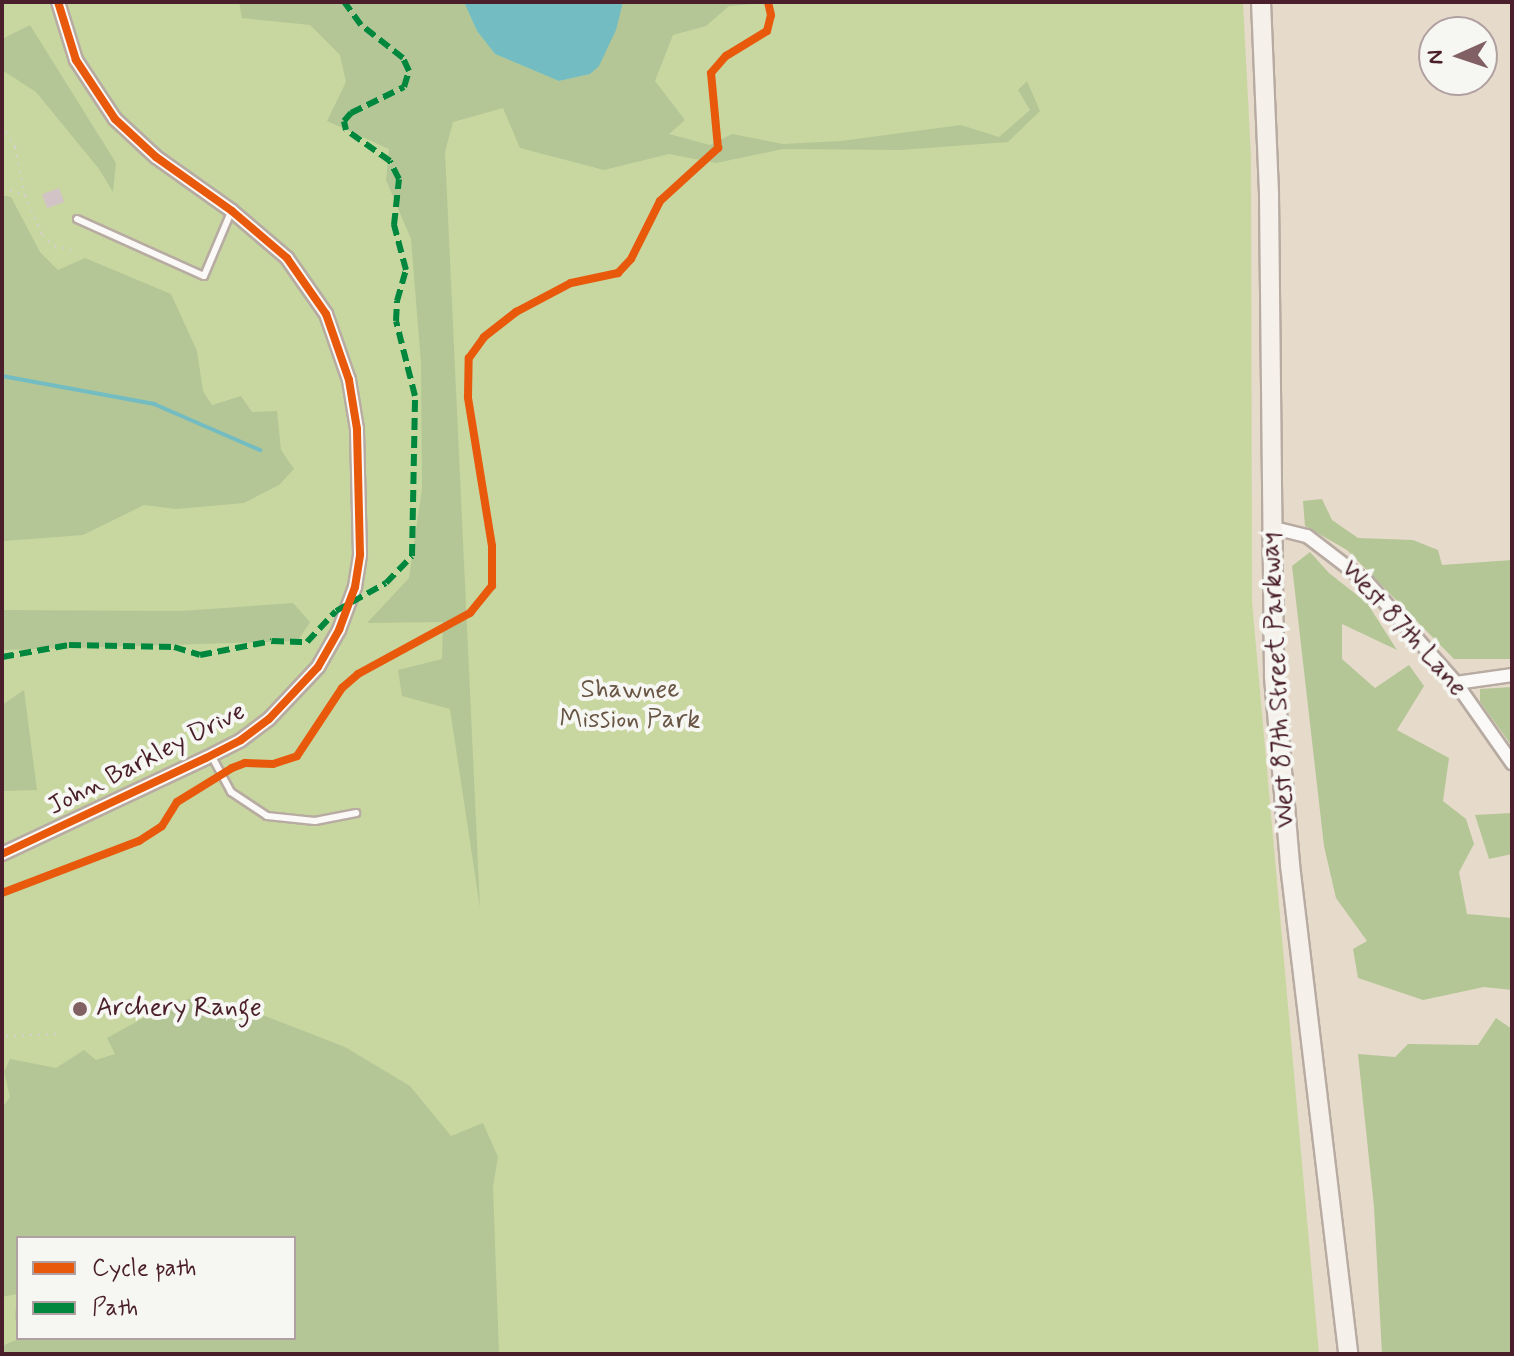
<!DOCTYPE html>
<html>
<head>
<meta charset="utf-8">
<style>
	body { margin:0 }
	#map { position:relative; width:1514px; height:1356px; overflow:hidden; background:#e6daca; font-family:Mynerve,sans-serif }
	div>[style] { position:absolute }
	.green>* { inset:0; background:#c8d7a0 }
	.forest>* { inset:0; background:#b4c696 }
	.water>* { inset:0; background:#72bcc2 }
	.stream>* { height:4px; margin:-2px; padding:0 2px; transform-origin:2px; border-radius:2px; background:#72bcc2 }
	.building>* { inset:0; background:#d2c4c6; transform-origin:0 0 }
	.path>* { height:2px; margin-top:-1px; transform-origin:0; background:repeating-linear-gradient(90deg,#d5d0cd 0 2px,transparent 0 8px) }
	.roads { filter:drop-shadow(2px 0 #b7aba2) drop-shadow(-2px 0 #b7aba2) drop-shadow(0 2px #b7aba2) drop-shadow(0 -2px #b7aba2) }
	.service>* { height:6px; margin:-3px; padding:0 3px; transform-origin:3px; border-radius:3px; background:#fbf9f7 }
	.minor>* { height:12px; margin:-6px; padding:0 6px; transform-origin:6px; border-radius:6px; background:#fbf9f7 }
	.secondary>* { height:18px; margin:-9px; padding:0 9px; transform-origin:9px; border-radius:9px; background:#f5f0e9 }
	.quiet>* { height:6px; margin-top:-3px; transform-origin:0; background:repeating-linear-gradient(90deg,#00873e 0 12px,transparent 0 18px) }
	.cycleway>* { height:8px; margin:-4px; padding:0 4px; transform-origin:4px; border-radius:4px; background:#e8590c }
	.dots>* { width:22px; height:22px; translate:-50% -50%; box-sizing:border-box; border:4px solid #f6f6f2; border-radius:50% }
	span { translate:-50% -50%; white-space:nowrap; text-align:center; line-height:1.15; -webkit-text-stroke:8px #f6f6f2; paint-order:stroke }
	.street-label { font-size:26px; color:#4a1f2b }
	.park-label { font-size:26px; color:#685544 }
	.poi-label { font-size:26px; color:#4a1f2b }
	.left { translate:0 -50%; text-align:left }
	.frame { position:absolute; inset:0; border:4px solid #4a1f2b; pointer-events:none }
	.legend { position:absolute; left:16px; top:1236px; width:280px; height:104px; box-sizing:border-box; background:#f6f6f2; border:2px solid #b1a0a2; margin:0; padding:10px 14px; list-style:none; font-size:24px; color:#4a1f2b }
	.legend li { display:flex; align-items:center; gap:16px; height:40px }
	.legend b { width:40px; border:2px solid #b1a0a2 }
	.north { position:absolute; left:1418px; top:16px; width:80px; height:80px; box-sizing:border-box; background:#f6f6f2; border:2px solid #b1a0a2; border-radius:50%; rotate:267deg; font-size:22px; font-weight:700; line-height:32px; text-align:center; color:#4a1f2b }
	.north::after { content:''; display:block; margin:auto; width:28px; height:36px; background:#816063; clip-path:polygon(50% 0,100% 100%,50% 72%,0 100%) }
</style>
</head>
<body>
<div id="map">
	<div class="green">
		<i style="clip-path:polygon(evenodd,2px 2px,1243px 2px,1251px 157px,1252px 601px,1319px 1354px,2px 1354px,2px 2px,18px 1238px,294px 1238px,294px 1338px,18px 1338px,18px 1238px)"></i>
	</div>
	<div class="forest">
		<i style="clip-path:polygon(239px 2px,464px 2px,477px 31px,495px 54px,559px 81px,590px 74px,599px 65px,623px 2px,778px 2px,729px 6px,706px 26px,673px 35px,655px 81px,685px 120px,669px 134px,710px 145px,732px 134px,783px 144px,841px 141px,961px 125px,999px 137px,1030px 110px,1018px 90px,1027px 81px,1040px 111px,1008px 142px,900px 150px,783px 149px,716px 163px,669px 154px,604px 170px,520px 148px,503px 108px,453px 122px,445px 152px,480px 908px,450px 709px,402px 696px,398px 670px,442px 659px,443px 622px,367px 623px,409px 578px,422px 489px,421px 363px,411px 239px,386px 180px,389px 149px,327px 121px,346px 82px,340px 55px,310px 25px,242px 18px)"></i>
		<i style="clip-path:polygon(30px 25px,116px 163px,113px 192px,99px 169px,36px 92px,2px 70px,2px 39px)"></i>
		<i style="clip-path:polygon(2px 195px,11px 197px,40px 252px,58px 270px,85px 258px,171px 294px,197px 351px,203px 391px,212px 405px,241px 396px,252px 412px,277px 411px,281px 450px,294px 469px,279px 485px,244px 503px,176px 509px,144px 505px,83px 535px,4px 541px,2px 551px)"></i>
		<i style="clip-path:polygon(1322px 499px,1332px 520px,1358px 538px,1413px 540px,1438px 550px,1442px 565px,1512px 560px,1512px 659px,1454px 659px,1347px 550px,1305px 526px,1303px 501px)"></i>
		<i style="clip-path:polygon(1310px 552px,1329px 573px,1367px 603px,1397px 650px,1342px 624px,1342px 659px,1375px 688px,1409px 665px,1424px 686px,1397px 730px,1449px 758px,1443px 801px,1466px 819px,1474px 844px,1459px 872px,1467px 914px,1512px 918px,1512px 990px,1484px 987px,1423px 1000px,1358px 978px,1353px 949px,1367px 941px,1336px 898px,1324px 846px,1292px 566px)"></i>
		<i style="clip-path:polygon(293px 603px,310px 622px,298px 641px,2px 650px,2px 610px,181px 611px)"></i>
		<i style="clip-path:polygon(1512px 687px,1512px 746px,1480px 702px,1480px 689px)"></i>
		<i style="clip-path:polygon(24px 690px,37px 790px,2px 791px,2px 705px)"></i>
		<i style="clip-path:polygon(1512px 813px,1512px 854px,1489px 859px,1475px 815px)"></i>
		<i style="clip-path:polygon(188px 999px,229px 1002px,345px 1047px,410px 1086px,451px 1136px,483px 1123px,498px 1157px,493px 1187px,499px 1354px,2px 1354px,2px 1346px,16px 1340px,18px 1335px,18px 1338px,294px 1338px,294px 1238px,18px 1238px,18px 1322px,15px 1319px,17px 1294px,2px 1297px,2px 1108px,10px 1097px,4px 1072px,10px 1059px,56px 1068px,84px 1050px,96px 1060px,115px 1054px,107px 1038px,160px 1009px)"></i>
		<i style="clip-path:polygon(1496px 1018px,1512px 1029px,1512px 1354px,1382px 1354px,1374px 1207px,1358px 1054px,1395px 1057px,1408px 1044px,1478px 1045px)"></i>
	</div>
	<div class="water">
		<i style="clip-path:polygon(464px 2px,623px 2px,616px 30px,599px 66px,590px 74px,559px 81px,495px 54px,477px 31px)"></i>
	</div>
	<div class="stream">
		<i style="left:2px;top:376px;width:155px;rotate:10.4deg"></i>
		<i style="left:154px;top:404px;width:116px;rotate:23.5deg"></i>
	</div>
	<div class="building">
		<i style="left:59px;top:188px;width:15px;height:18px;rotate:70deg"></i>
	</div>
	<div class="path">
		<i style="left:2px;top:125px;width:26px;rotate:59deg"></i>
		<i style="left:15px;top:147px;width:49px;rotate:78.2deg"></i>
		<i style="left:25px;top:195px;width:43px;rotate:67deg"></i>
		<i style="left:42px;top:235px;width:16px;rotate:43deg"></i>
		<i style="left:54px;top:246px;width:18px;rotate:13deg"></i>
		<i style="left:2px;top:189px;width:22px;rotate:13deg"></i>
		<i style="left:6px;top:1036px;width:53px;rotate:-2.2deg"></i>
	</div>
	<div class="roads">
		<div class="service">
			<i style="left:77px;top:219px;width:139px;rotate:24.2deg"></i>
			<i style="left:204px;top:276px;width:69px;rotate:-67.1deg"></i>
			<i style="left:211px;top:755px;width:42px;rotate:61.6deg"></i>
			<i style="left:231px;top:792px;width:43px;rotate:33.7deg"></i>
			<i style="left:267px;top:816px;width:48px;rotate:5.9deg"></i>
			<i style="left:315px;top:821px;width:42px;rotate:-11deg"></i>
		</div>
		<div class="minor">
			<i style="left:1270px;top:527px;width:38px;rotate:14deg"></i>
			<i style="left:1307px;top:536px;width:76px;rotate:37.5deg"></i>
			<i style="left:1367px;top:582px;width:135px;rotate:48.6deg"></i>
			<i style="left:1456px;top:683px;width:98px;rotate:55deg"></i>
			<i style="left:1456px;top:683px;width:57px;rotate:-8.1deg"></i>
			<i style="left:2px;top:854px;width:225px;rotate:-25.2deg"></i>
			<i style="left:206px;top:758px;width:39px;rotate:-27deg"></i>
			<i style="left:241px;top:740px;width:35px;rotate:-37deg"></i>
			<i style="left:269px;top:719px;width:71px;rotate:-46.7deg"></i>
			<i style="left:318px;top:667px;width:43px;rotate:-60.4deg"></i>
			<i style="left:339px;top:630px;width:46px;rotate:-69.6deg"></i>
			<i style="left:355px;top:587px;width:33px;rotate:-81deg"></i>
			<i style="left:360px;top:554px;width:125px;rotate:-91.4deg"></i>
			<i style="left:357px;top:429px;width:50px;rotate:-99.3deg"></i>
			<i style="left:349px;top:380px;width:70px;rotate:-109.2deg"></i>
			<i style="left:326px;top:314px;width:68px;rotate:-124.9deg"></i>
			<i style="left:287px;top:258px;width:72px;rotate:-139.5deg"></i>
			<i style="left:232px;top:211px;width:93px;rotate:-144.6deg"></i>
			<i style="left:156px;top:157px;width:56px;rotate:-137.2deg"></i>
			<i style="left:115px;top:119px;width:71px;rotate:-123.5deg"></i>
			<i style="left:76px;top:60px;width:61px;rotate:-107.2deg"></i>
		</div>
		<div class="secondary">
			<i style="left:1261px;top:2px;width:194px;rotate:87.6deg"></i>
			<i style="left:1269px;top:196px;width:481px;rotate:89.4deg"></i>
			<i style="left:1274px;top:677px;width:189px;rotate:85.1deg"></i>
			<i style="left:1290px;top:865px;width:492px;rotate:83.2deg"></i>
		</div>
	</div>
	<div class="quiet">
		<i style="left:2px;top:657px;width:68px;rotate:-10.2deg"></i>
		<i style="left:69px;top:645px;width:105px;rotate:1.1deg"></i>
		<i style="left:174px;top:647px;width:27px;rotate:17deg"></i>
		<i style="left:200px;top:655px;width:73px;rotate:-11deg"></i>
		<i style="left:272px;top:641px;width:35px;rotate:2deg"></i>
		<i style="left:307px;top:642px;width:42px;rotate:-46.9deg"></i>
		<i style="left:336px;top:611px;width:57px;rotate:-29.2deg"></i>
		<i style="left:386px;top:583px;width:37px;rotate:-46deg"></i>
		<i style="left:412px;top:556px;width:160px;rotate:-88.9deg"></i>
		<i style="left:415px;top:396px;width:77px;rotate:-104.2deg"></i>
		<i style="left:396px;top:321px;width:20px;rotate:-87deg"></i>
		<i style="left:397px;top:301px;width:32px;rotate:-74deg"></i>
		<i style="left:406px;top:270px;width:47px;rotate:-104.9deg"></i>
		<i style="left:394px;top:225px;width:46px;rotate:-83.8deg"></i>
		<i style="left:399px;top:179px;width:20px;rotate:-117deg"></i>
		<i style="left:390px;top:161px;width:54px;rotate:-144.8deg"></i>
		<i style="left:346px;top:130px;width:9px;rotate:-103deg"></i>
		<i style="left:344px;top:121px;width:11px;rotate:-49deg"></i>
		<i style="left:351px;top:113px;width:59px;rotate:-26.1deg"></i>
		<i style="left:404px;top:87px;width:17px;rotate:-73deg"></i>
		<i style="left:409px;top:71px;width:14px;rotate:-115deg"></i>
		<i style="left:403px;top:58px;width:53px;rotate:-141.8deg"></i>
		<i style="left:361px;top:25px;width:29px;rotate:-126deg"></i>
	</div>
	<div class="cycleway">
		<i style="left:2px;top:854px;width:225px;rotate:-25.2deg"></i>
		<i style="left:206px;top:758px;width:39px;rotate:-27deg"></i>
		<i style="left:241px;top:740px;width:35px;rotate:-37deg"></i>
		<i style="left:269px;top:719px;width:71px;rotate:-46.7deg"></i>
		<i style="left:318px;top:667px;width:43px;rotate:-60.4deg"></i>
		<i style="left:339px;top:630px;width:46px;rotate:-69.6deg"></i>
		<i style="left:355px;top:587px;width:33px;rotate:-81deg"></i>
		<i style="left:360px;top:554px;width:125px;rotate:-91.4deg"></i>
		<i style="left:357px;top:429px;width:50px;rotate:-99.3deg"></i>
		<i style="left:349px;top:380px;width:70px;rotate:-109.2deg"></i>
		<i style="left:326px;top:314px;width:68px;rotate:-124.9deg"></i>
		<i style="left:287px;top:258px;width:72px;rotate:-139.5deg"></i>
		<i style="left:232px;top:211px;width:93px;rotate:-144.6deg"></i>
		<i style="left:156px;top:157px;width:56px;rotate:-137.2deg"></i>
		<i style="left:115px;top:119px;width:71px;rotate:-123.5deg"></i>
		<i style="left:76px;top:60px;width:61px;rotate:-107.2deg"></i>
		<i style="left:2px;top:893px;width:147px;rotate:-20.8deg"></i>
		<i style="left:139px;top:841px;width:27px;rotate:-33deg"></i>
		<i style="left:162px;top:826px;width:28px;rotate:-58deg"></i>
		<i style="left:177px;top:802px;width:65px;rotate:-31.7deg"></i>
		<i style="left:232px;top:768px;width:14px;rotate:-21deg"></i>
		<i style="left:245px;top:763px;width:28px;rotate:2deg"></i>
		<i style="left:273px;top:764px;width:25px;rotate:-18deg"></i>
		<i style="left:297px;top:756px;width:82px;rotate:-56.5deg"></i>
		<i style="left:342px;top:688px;width:21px;rotate:-41deg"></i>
		<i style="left:358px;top:674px;width:128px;rotate:-28.6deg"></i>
		<i style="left:470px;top:613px;width:35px;rotate:-51deg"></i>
		<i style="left:492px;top:586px;width:40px;rotate:-90deg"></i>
		<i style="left:492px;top:546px;width:151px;rotate:-99.2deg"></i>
		<i style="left:468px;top:397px;width:39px;rotate:-89deg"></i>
		<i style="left:469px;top:358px;width:26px;rotate:-54deg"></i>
		<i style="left:484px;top:337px;width:41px;rotate:-38deg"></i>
		<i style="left:516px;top:312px;width:62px;rotate:-27.8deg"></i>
		<i style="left:571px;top:283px;width:48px;rotate:-12deg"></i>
		<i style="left:618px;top:273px;width:19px;rotate:-47deg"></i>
		<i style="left:631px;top:259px;width:65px;rotate:-63.4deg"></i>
		<i style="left:660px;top:201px;width:79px;rotate:-42.4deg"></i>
		<i style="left:718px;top:148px;width:75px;rotate:-95.3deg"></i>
		<i style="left:711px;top:73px;width:23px;rotate:-49deg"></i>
		<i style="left:726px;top:56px;width:48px;rotate:-31.4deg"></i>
		<i style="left:767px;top:31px;width:16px;rotate:-76deg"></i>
		<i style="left:771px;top:15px;width:13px;rotate:-103deg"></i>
	</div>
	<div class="dots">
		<i style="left:80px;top:1009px;background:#816063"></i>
	</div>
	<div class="street-label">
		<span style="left:1403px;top:629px;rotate:48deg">West 87th Lane</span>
		<span style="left:1279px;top:680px;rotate:-93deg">West 87th Street Parkway</span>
		<span style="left:147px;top:760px;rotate:-27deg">John Barkley Drive</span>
	</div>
	<div class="park-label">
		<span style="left:630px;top:706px">Shawnee<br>Mission Park</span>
	</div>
	<div class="poi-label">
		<span class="left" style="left:96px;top:1009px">Archery Range</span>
	</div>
	<div class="frame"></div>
	<ul class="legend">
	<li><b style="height:10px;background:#e8590c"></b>Cycle path</li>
	<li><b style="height:10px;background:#00873e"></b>Path</li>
	</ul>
	<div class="north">N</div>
</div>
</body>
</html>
